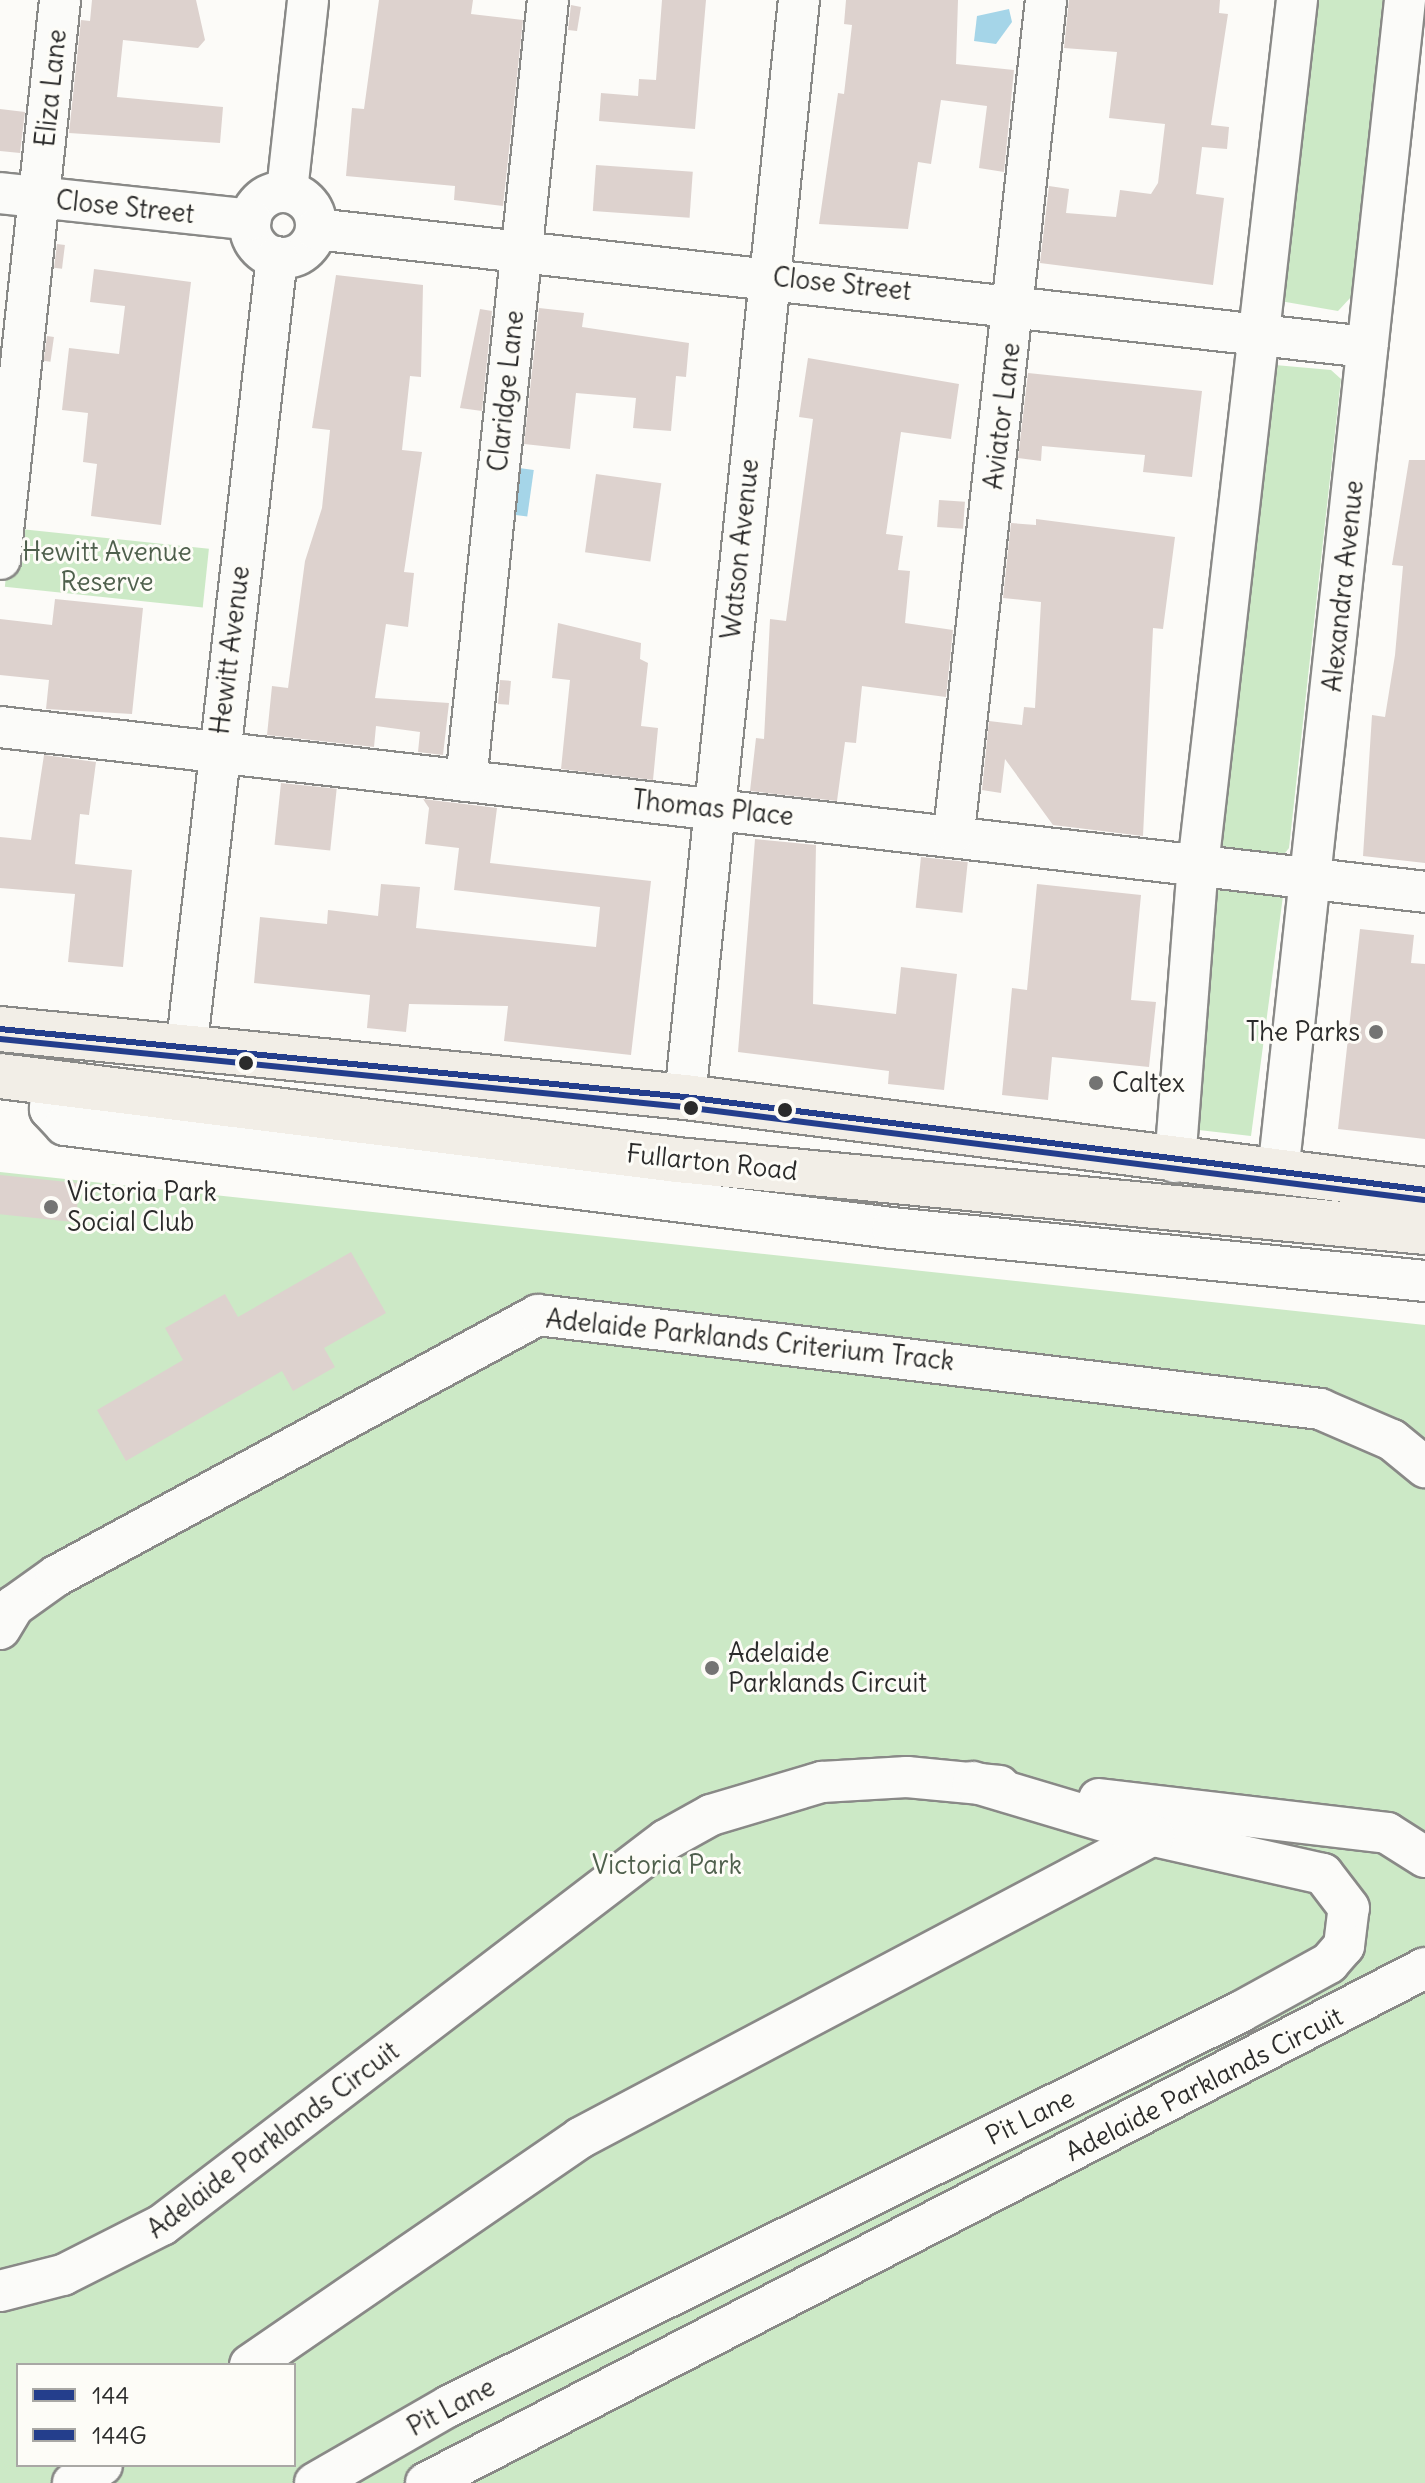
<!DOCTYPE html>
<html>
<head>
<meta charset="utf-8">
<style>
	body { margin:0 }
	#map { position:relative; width:1425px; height:2483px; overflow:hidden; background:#fcfbf8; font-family:Delius,sans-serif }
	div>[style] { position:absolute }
	.green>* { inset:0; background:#cce9c6; transform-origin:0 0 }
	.water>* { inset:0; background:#a5d5e8; transform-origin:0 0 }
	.building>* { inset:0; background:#ddd2ce; transform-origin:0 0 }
	.roads { filter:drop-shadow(2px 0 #898987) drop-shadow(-2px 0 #898987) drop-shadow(0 2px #898987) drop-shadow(0 -2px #898987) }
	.minor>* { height:40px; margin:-20px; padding:0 20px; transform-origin:20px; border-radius:20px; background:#fbfbf9 }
	.minor>.ring { margin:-20px; padding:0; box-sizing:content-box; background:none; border:40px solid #fbfbf9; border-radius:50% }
	.highway>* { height:44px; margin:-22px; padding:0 22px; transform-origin:22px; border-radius:22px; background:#f2eee7 }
	.bus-1>* { height:6px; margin:-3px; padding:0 3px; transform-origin:3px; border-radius:3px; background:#243e8c }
	.bus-2>* { height:6px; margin:-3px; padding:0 3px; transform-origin:3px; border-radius:3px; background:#243e8c }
	.dots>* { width:22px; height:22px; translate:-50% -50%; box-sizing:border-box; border:4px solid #fdfcf7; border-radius:50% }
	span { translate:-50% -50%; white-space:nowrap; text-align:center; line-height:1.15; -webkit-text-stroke:6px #fdfcf7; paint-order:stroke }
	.street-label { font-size:26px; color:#2b2b2b }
	.park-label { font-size:26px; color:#4f604d }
	.poi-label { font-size:26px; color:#2b2b2b }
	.right { translate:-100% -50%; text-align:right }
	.left { translate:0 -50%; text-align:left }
	.legend { position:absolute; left:16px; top:2363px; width:280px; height:104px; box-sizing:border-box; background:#fdfcf7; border:2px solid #a9a8a5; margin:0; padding:10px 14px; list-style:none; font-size:24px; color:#2b2b2b }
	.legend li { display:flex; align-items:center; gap:16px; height:40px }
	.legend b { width:40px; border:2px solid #a9a8a5 }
</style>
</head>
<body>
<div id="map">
	<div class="green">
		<i style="clip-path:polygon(1309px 0,1385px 0,1352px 296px,1338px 311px,1280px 301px)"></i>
		<i style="clip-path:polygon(1275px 365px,1331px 370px,1341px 379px,1289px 848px,1281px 858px,1217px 846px)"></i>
		<i style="left:11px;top:528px;width:199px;height:59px;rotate:6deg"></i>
		<i style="clip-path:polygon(1210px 884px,1281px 889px,1283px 896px,1251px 1136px,1190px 1129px)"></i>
		<i style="clip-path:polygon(evenodd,0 1172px,1425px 1325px,1425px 2483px,0 2483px,0 1172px,18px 2365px,294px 2365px,294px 2465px,18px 2465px,18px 2365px)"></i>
	</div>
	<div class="water">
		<i style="clip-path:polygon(1009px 9px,1012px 22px,996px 44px,974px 41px,977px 16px)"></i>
		<i style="left:512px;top:467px;width:22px;height:47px;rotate:8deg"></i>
	</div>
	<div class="building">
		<i style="clip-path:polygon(92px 0,196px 0,205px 40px,198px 48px,123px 40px,117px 97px,223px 107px,220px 143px,69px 133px,81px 20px,90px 21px)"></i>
		<i style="clip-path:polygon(379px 0,473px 0,471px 14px,523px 20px,503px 206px,454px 200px,455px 186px,346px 176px,352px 108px,364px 109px)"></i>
		<i style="clip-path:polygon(662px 0,706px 0,695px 129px,599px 121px,601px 93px,638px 96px,639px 79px,656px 80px)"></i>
		<i style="clip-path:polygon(846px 0,958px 0,956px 64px,1014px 70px,1004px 172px,979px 168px,987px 106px,941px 100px,931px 164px,918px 162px,908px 229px,819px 224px,838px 93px,844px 94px,852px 25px,844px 24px)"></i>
		<i style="clip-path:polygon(1069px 0,1220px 0,1219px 13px,1228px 14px,1211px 125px,1229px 127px,1227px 149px,1202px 147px,1196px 194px,1224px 198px,1213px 285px,1040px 263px,1049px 186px,1069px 189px,1066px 213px,1116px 217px,1120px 190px,1151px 194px,1158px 183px,1165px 124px,1109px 118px,1117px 52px,1064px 48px)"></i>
		<i style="clip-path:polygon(571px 5px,581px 7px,577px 31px,568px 30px)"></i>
		<i style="clip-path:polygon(0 109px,25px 112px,20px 153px,0 151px)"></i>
		<i style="left:596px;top:165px;width:97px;height:46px;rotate:4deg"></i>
		<i style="left:57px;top:244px;width:8px;height:24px;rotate:7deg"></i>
		<i style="clip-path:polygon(94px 269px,191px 282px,161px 525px,91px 516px,97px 464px,83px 462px,88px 413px,62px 410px,69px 348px,119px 354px,125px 306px,90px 302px)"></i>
		<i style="clip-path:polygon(336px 275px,423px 285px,421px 377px,410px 376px,402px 450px,422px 452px,404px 572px,414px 573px,408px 627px,386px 624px,375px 698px,449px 703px,443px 755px,418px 752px,420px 732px,376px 726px,374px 747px,267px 735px,272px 686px,288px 688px,305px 561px,322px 508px,330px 430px,312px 428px)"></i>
		<i style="clip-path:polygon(539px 308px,584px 313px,582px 327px,689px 343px,686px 377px,676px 376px,671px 431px,633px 428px,636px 398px,576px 393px,570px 449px,524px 444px)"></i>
		<i style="clip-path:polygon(480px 309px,492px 311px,482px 411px,460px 408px)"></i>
		<i style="left:47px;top:336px;width:7px;height:25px;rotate:8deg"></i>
		<i style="clip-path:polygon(808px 358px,959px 384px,951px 439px,901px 432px,886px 534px,903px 536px,898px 570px,910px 571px,905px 623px,953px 630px,946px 697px,862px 686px,856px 743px,845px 742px,837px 801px,750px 791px,756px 738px,764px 739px,770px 619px,786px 621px,813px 419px,799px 417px)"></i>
		<i style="clip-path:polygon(1028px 373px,1202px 391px,1192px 477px,1143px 472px,1145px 455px,1042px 446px,1041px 461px,1018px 458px)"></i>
		<i style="clip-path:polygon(1409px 460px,1425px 460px,1425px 863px,1363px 856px,1372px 715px,1385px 717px,1395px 655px,1403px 566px,1392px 565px)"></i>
		<i style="left:596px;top:474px;width:66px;height:79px;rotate:8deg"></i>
		<i style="left:939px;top:500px;width:26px;height:27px;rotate:4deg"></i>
		<i style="clip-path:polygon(1036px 519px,1175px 537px,1163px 629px,1153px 628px,1143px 836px,1053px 825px,1005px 759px,1001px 793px,982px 790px,989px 721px,1022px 725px,1024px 707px,1035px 708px,1041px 602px,1003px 598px,1011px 523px,1036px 525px)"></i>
		<i style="clip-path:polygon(55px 599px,143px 608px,132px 714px,46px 709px,49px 680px,0 675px,0 619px,52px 625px)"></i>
		<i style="clip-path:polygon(558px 623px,641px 643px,640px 659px,648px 663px,641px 726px,658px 728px,653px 780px,561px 769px,570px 680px,552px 678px)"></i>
		<i style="left:500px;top:680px;width:11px;height:24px;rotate:5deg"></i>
		<i style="clip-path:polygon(44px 755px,96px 762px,89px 815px,80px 814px,75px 864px,132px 870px,123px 967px,68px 962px,75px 894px,0 888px,0 837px,31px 840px)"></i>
		<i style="left:281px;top:783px;width:56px;height:62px;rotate:6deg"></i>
		<i style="clip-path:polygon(423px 799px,497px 808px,490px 863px,651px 881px,631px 1055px,504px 1041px,508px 1006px,409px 1004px,406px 1032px,367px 1028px,370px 995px,254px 983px,260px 917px,327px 924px,328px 910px,378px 916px,381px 884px,420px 887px,416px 928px,596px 947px,600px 907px,454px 890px,459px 848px,425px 844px,429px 808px)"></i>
		<i style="clip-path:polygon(755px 839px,816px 845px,813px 1004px,896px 1014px,901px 967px,957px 974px,944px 1090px,888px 1084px,889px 1071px,738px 1052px)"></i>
		<i style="left:921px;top:857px;width:47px;height:51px;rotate:6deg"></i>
		<i style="clip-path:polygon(1037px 884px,1141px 895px,1131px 1000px,1156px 1002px,1149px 1067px,1052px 1057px,1048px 1100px,1002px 1095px,1012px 988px,1027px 990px)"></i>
		<i style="clip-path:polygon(1360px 929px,1414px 935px,1411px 963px,1425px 964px,1425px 1139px,1338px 1129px)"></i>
		<i style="left:0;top:1175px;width:80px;height:39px;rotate:6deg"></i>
		<i style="clip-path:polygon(351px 1252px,386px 1313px,324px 1348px,335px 1367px,293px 1391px,282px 1371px,126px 1461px,97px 1410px,183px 1360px,165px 1328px,225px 1294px,238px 1317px)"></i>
	</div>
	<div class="roads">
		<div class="minor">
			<i style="left:287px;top:191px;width:192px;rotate:-83.7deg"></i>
			<i class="ring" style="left:250px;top:192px;width:26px;height:26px"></i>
			<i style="left:0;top:193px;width:252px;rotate:6.1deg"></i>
			<i style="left:316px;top:229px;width:1058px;rotate:6.41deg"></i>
			<i style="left:0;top:559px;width:562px;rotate:-83.87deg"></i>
			<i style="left:0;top:727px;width:1435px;rotate:6.6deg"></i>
			<i style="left:466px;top:781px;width:785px;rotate:-84.01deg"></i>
			<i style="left:954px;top:832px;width:837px;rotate:-83.69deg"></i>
			<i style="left:187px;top:1043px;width:791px;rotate:-83.47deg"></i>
			<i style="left:52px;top:1084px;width:25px;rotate:95deg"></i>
			<i style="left:50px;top:1109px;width:22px;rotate:47deg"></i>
			<i style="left:65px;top:1125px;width:833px;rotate:7.1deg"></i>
			<i style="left:892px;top:1228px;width:536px;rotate:5.68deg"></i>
			<i style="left:685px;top:1097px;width:1103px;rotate:-84.07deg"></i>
			<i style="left:1175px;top:1162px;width:297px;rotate:-85.6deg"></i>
			<i style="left:1198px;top:866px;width:872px;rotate:-83.48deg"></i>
			<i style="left:1278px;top:1173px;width:1180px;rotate:-83.82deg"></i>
			<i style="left:0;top:1629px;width:27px;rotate:-59deg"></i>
			<i style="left:14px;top:1606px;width:52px;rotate:-35.5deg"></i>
			<i style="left:56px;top:1576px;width:548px;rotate:-28.44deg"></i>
			<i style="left:538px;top:1315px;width:788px;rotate:6.85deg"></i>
			<i style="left:1320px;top:1409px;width:78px;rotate:23.3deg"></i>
			<i style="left:1392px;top:1440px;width:43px;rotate:39.3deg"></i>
			<i style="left:1099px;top:1799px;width:290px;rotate:6.7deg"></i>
			<i style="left:1387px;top:1833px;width:45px;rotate:32.3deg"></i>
			<i style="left:0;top:2291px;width:65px;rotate:-14.3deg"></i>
			<i style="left:63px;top:2275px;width:111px;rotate:-26.8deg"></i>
			<i style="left:162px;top:2225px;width:634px;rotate:-37.38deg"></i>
			<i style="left:666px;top:1840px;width:51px;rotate:-29.1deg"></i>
			<i style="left:711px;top:1815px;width:116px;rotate:-16.6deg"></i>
			<i style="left:822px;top:1782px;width:85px;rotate:-3.4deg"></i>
			<i style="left:907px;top:1777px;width:93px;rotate:5.5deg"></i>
			<i style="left:250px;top:2365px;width:401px;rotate:-34.5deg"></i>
			<i style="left:580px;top:2138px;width:663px;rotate:-27.88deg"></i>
			<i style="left:73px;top:2483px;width:34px;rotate:-32deg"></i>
			<i style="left:315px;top:2483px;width:155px;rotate:-29.9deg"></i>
			<i style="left:449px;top:2406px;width:884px;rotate:-26.48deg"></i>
			<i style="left:1240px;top:2012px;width:102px;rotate:-28.8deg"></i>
			<i style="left:1329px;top:1963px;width:23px;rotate:-49deg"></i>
			<i style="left:1344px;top:1946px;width:38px;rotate:-83deg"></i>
			<i style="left:1349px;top:1908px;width:43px;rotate:-127.4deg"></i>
			<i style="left:1323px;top:1874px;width:173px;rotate:-167.3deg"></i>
			<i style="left:1154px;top:1836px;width:189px;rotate:-163.4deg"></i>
			<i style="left:426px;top:2483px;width:1124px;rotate:-27.27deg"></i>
		</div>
		<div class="highway">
			<i style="left:0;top:1029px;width:688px;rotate:5.67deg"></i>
			<i style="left:685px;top:1097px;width:746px;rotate:7.16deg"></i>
			<i style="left:0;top:1076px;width:682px;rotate:7.07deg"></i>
			<i style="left:677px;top:1160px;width:751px;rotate:5.5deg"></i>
		</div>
	</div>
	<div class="bus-1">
		<i style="left:0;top:1029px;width:688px;rotate:5.67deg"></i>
		<i style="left:685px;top:1097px;width:746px;rotate:7.16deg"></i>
	</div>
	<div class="bus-2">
		<i style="left:0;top:1039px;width:687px;rotate:5.68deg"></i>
		<i style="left:684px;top:1107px;width:746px;rotate:7.16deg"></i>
	</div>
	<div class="dots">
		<i style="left:1376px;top:1032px;background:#747473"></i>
		<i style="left:246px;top:1063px;background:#2b2b2b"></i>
		<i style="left:1096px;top:1083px;background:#747473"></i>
		<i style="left:691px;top:1108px;background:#2b2b2b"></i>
		<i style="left:785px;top:1110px;background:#2b2b2b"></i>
		<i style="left:51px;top:1207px;background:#747473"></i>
		<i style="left:712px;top:1668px;background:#747473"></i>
	</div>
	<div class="street-label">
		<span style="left:51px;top:88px;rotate:-84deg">Eliza Lane</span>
		<span style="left:125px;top:207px;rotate:6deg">Close Street</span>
		<span style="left:842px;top:284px;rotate:6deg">Close Street</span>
		<span style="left:506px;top:391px;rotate:-84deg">Claridge Lane</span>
		<span style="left:1002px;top:416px;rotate:-83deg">Aviator Lane</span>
		<span style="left:740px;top:549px;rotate:-84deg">Watson Avenue</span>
		<span style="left:1343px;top:586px;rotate:-84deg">Alexandra Avenue</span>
		<span style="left:230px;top:650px;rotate:-83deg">Hewitt Avenue</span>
		<span style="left:713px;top:808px;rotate:6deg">Thomas Place</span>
		<span style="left:712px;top:1162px;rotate:6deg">Fullarton Road</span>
		<span style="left:750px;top:1340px;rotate:6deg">Adelaide Parklands Criterium Track</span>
		<span style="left:1204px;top:2084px;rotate:-27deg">Adelaide Parklands Circuit</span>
		<span style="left:1030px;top:2117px;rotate:-26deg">Pit Lane</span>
		<span style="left:273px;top:2140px;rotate:-37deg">Adelaide Parklands Circuit</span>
		<span style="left:451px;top:2407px;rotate:-28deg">Pit Lane</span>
	</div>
	<div class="park-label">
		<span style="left:107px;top:567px">Hewitt Avenue<br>Reserve</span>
		<span style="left:667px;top:1865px">Victoria Park</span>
	</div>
	<div class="poi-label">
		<span class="right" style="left:1360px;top:1032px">The Parks</span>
		<span class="left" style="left:1112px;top:1083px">Caltex</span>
		<span class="left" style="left:67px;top:1207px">Victoria Park<br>Social Club</span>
		<span class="left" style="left:728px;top:1668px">Adelaide<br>Parklands Circuit</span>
	</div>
	<ul class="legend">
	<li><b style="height:10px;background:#243e8c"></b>144</li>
	<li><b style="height:10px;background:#243e8c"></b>144G</li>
	</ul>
</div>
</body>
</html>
